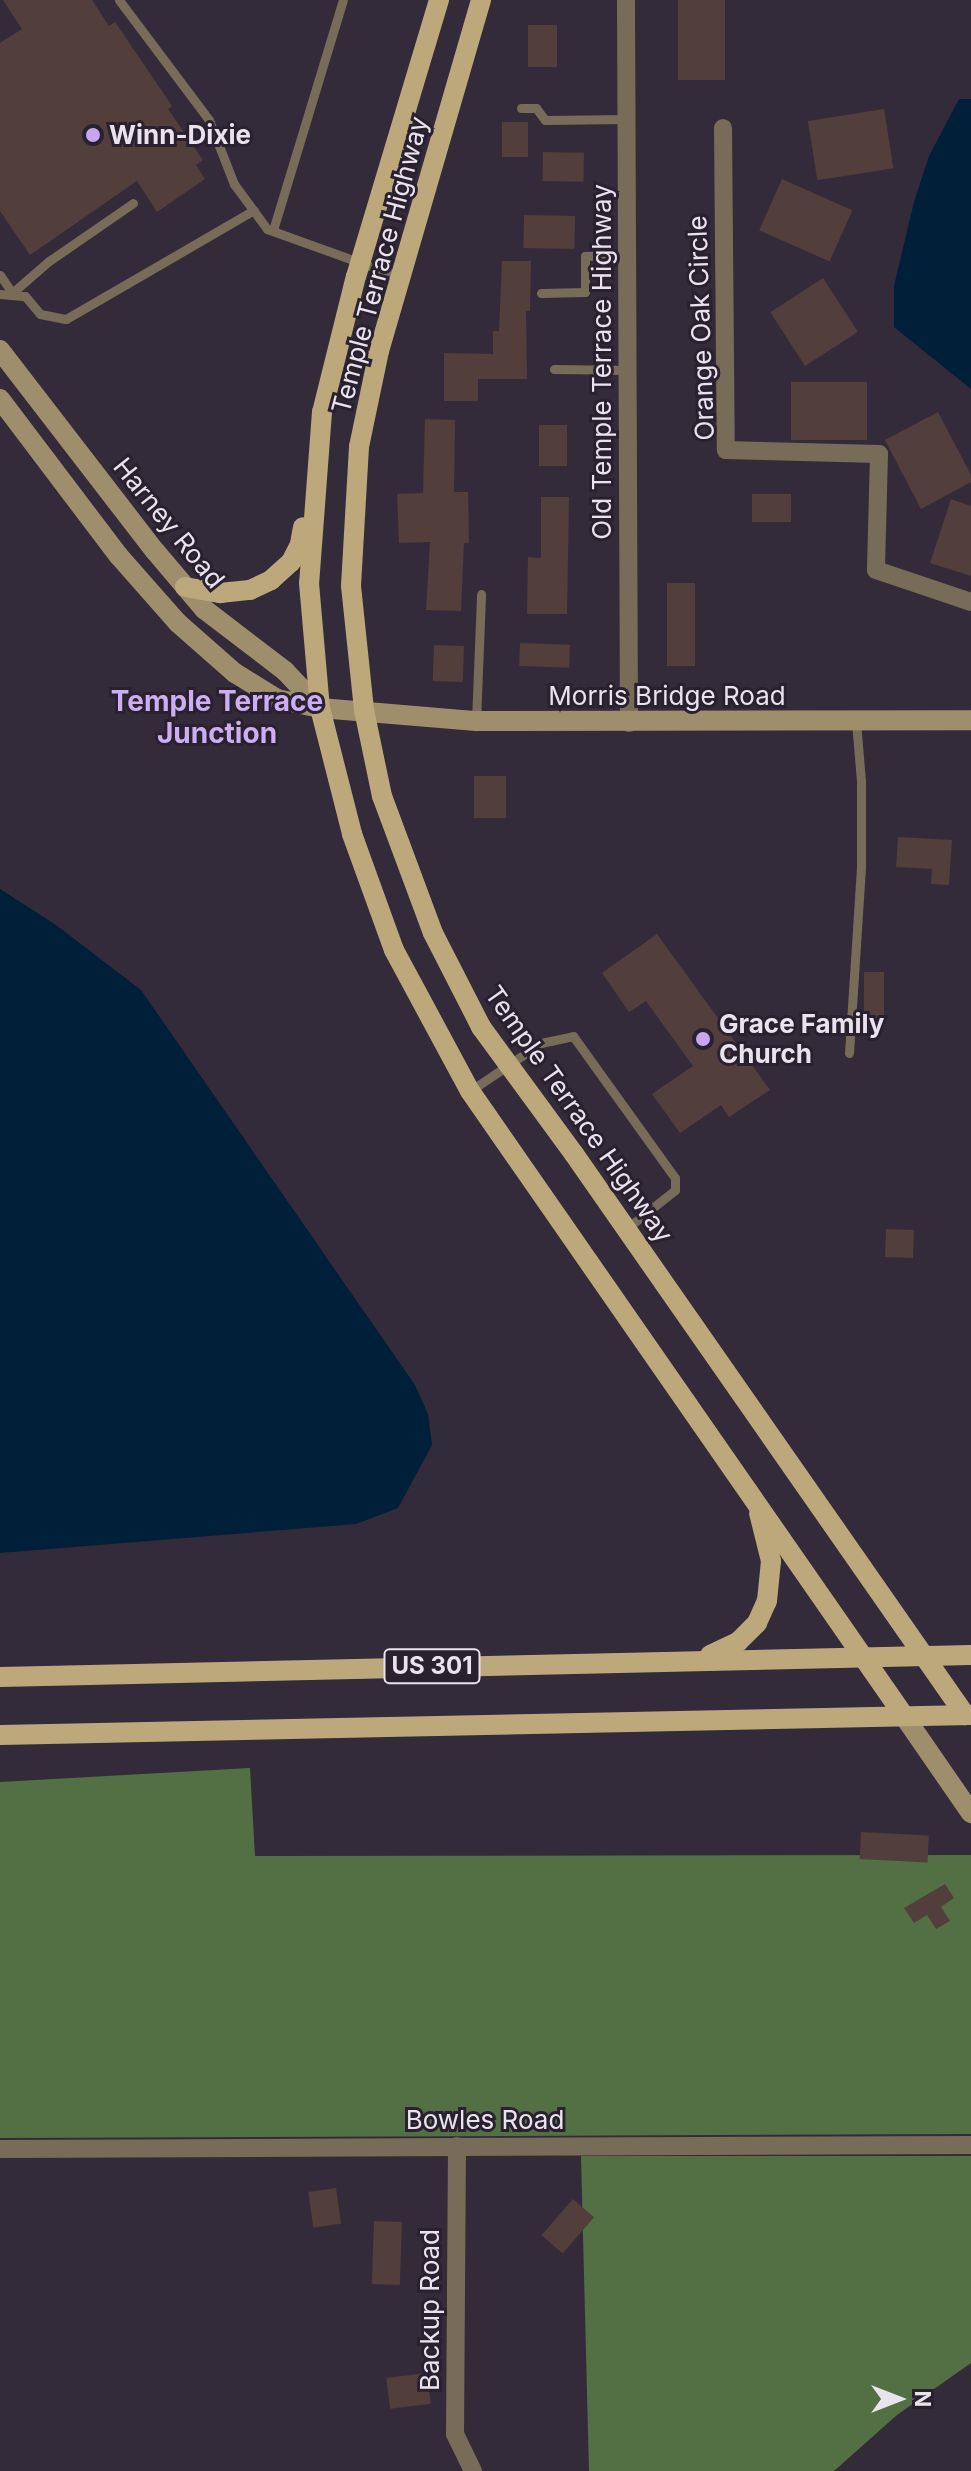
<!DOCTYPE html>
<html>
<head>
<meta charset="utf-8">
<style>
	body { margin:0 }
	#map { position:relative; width:971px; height:2471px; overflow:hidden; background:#342b3a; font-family:Inter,sans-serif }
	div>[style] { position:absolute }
	.forest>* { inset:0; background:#537044 }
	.water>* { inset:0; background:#001f38 }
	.building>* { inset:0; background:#523e3b; transform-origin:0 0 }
	.lane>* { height:9px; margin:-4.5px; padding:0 4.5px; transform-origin:4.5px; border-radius:4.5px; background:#776c57 }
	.street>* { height:18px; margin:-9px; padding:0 9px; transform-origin:9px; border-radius:9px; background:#776c57 }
	.secondary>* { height:20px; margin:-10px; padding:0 10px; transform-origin:10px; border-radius:10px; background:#9f8e6c }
	.primary>* { height:20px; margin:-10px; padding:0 10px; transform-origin:10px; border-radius:10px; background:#bda87c }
	.dots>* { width:22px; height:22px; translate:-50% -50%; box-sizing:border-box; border:4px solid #2a2130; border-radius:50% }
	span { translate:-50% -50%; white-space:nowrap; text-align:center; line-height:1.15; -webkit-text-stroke:6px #2a2130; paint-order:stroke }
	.shield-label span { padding:2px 6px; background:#2a2130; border:2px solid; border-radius:6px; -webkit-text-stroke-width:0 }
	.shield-label { font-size:24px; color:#e9e3ed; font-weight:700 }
	.poi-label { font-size:26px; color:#e9e3ed; font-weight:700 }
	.left { translate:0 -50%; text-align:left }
	.street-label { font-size:26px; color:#e9e3ed }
	.neighbourhood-label { font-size:28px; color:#ceaef2; font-weight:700 }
	.north { position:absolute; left:859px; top:2359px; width:80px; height:80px; -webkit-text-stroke:6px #2a2130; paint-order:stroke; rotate:90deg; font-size:22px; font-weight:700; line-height:32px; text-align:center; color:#e9e3ed }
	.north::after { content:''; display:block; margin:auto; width:28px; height:36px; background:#e9e3ed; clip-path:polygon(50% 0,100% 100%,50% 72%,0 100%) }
</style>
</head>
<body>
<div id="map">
	<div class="forest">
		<i style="clip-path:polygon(250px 1768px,255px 1856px,971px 1855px,971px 2134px,0 2138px,0 1782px)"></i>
		<i style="clip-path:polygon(581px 2156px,971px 2156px,971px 2363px,897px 2415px,834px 2471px,589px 2471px)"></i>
	</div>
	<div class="water">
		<i style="clip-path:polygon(959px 99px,971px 99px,971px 389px,894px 327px,894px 286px,914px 202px,929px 156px)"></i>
		<i style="clip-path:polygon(0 889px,56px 925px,141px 990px,415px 1385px,428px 1414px,432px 1445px,398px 1508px,356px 1524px,0 1553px)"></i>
	</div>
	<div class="building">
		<i style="clip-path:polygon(3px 0,92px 0,109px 26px,115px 22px,172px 106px,168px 109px,203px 160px,196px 165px,205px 179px,157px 212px,137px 181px,30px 255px,0 211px,0 43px,22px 29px)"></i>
		<i style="left:678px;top:0;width:47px;height:80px"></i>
		<i style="left:528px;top:25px;width:29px;height:42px"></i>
		<i style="left:884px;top:109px;width:60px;height:77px;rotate:81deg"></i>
		<i style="left:502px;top:122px;width:26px;height:35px"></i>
		<i style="left:543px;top:152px;width:41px;height:29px;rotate:1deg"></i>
		<i style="left:782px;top:179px;width:77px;height:56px;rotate:24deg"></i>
		<i style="left:524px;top:215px;width:51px;height:33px;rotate:1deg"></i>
		<i style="clip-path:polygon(502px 261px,531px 261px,530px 311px,526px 311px,527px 379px,478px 379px,478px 401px,444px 401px,444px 353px,493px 354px,493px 331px,499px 331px)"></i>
		<i style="left:823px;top:278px;width:64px;height:63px;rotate:57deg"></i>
		<i style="left:791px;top:382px;width:76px;height:58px"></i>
		<i style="clip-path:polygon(938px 412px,971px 475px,971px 482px,921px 509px,885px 440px)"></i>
		<i style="clip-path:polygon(425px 419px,455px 420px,454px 492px,468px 492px,469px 543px,464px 543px,461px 611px,426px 610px,430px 542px,399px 543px,397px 494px,423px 493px)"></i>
		<i style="left:539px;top:425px;width:28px;height:41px"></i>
		<i style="left:752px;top:494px;width:39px;height:28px"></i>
		<i style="clip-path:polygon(541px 497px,569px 497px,567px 614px,527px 614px,528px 557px,541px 558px)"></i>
		<i style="clip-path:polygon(951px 499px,971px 506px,971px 576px,930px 563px)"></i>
		<i style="left:667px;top:583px;width:28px;height:83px"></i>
		<i style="left:520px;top:643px;width:50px;height:23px;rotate:2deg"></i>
		<i style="left:434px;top:645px;width:30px;height:36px;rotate:2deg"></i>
		<i style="left:474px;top:776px;width:32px;height:42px"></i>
		<i style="clip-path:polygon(898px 837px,952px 840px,949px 885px,931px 884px,932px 869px,896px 867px)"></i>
		<i style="clip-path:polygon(657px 934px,770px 1090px,729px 1117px,721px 1105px,680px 1133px,652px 1094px,693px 1066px,646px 1001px,629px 1012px,602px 973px)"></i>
		<i style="left:884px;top:972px;width:50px;height:20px;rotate:90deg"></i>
		<i style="left:886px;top:1229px;width:28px;height:28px;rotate:2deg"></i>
		<i style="left:861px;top:1832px;width:68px;height:27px;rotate:3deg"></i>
		<i style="clip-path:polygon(945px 1884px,954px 1898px,941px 1907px,950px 1921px,936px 1929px,927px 1915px,914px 1923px,904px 1908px)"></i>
		<i style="left:336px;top:2188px;width:36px;height:28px;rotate:82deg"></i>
		<i style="left:573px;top:2199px;width:28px;height:48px;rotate:41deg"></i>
		<i style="left:374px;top:2221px;width:28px;height:63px;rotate:2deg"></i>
		<i style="left:427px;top:2373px;width:31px;height:41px;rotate:83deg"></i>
	</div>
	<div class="lane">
		<i style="left:119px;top:0;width:150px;rotate:53.1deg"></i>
		<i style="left:209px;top:120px;width:69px;rotate:68.7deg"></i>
		<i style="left:234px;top:184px;width:56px;rotate:53.7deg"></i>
		<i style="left:267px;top:229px;width:141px;rotate:19.8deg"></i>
		<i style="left:521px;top:108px;width:15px"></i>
		<i style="left:536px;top:108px;width:15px;rotate:53deg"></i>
		<i style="left:545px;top:120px;width:82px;rotate:-0.7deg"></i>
		<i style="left:273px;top:230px;width:240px;rotate:-73.1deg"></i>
		<i style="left:0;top:275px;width:22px;rotate:56deg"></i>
		<i style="left:12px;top:293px;width:49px;rotate:-40.9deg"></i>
		<i style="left:49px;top:261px;width:102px;rotate:-34.6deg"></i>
		<i style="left:541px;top:293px;width:44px;rotate:-1.3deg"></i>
		<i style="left:585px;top:292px;width:36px;rotate:-90deg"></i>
		<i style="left:585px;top:256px;width:42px;rotate:-1.4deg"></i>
		<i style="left:0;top:294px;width:25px;rotate:5deg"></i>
		<i style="left:25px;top:296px;width:23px;rotate:50deg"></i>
		<i style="left:40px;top:314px;width:26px;rotate:11deg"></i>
		<i style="left:66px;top:319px;width:217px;rotate:-30.1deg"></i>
		<i style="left:554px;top:369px;width:74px;rotate:0.8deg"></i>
		<i style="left:476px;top:721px;width:127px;rotate:-87.7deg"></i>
		<i style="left:849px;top:1053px;width:188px;rotate:-86.3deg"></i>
		<i style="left:861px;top:865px;width:84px;rotate:-90deg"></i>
		<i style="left:861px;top:781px;width:60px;rotate:-94.8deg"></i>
		<i style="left:470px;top:1091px;width:86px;rotate:-34.1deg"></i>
		<i style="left:541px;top:1043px;width:33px;rotate:-12deg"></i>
		<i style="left:573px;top:1036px;width:175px;rotate:54.3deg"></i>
		<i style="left:675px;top:1178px;width:12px;rotate:90deg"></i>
		<i style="left:675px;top:1190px;width:63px;rotate:141.5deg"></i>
	</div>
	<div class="street">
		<i style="left:626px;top:0;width:723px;rotate:89.76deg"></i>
		<i style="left:723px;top:128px;width:322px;rotate:89.5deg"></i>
		<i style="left:726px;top:450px;width:153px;rotate:1.5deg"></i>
		<i style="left:879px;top:454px;width:116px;rotate:91.5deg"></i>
		<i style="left:876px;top:570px;width:100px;rotate:18.6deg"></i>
		<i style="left:457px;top:2146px;width:288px;rotate:90.4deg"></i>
		<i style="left:455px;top:2434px;width:41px;rotate:64.1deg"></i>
		<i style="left:0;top:2149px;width:971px;rotate:-0.24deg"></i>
	</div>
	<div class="secondary">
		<i style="left:0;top:350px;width:254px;rotate:52.4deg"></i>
		<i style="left:155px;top:551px;width:76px;rotate:49.8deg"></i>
		<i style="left:204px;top:609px;width:102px;rotate:37.4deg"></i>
		<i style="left:285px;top:671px;width:51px;rotate:46.6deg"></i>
		<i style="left:0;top:399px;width:196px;rotate:52.9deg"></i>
		<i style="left:118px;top:555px;width:91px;rotate:48.6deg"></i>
		<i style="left:178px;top:623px;width:76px;rotate:41.3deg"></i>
		<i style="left:235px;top:673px;width:49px;rotate:31.8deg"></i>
		<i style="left:277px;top:699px;width:44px;rotate:11.8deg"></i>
		<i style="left:320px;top:708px;width:157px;rotate:4.8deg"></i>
		<i style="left:476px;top:721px;width:495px;rotate:-0.1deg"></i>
		<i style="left:904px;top:1716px;width:118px;rotate:55.4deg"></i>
	</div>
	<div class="primary">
		<i style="left:439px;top:0;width:288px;rotate:106.7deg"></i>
		<i style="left:356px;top:276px;width:140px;rotate:104deg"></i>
		<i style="left:322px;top:412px;width:171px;rotate:94.3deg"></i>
		<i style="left:309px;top:583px;width:125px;rotate:85deg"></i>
		<i style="left:320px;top:708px;width:130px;rotate:75.7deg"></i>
		<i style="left:352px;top:834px;width:123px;rotate:70.1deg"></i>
		<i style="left:394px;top:950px;width:160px;rotate:61.7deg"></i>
		<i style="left:470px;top:1091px;width:761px;rotate:55.22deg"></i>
		<i style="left:481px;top:0;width:366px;rotate:106.2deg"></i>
		<i style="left:379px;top:351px;width:98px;rotate:101.8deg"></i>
		<i style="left:359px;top:447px;width:139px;rotate:93.3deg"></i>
		<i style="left:351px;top:586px;width:125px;rotate:84deg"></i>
		<i style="left:364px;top:710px;width:88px;rotate:78.2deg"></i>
		<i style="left:382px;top:796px;width:146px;rotate:69.6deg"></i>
		<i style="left:433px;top:933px;width:106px;rotate:62.9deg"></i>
		<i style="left:481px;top:1027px;width:157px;rotate:53.8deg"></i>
		<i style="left:574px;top:1154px;width:684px;rotate:55.12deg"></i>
		<i style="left:185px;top:587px;width:36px;rotate:10deg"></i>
		<i style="left:220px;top:593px;width:30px;rotate:-6deg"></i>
		<i style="left:250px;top:590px;width:23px;rotate:-25deg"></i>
		<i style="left:271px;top:580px;width:27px;rotate:-42deg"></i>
		<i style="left:291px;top:562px;width:20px;rotate:-63deg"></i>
		<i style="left:300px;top:544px;width:17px;rotate:-80deg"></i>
		<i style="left:710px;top:1655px;width:31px;rotate:-25deg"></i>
		<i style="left:738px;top:1642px;width:27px;rotate:-45deg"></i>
		<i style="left:757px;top:1623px;width:24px;rotate:-66deg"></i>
		<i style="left:767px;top:1601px;width:40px;rotate:-84.3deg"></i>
		<i style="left:771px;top:1561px;width:49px;rotate:-104deg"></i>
		<i style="left:0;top:1677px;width:971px;rotate:-1.3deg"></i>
		<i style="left:0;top:1735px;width:971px;rotate:-1.18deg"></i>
	</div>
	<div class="dots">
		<i style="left:93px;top:135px;background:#c8a6ef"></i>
		<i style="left:703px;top:1039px;background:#c8a6ef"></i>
	</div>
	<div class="shield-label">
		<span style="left:432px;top:1666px">US 301</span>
	</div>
	<div class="poi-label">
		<span class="left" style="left:109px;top:135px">Winn-Dixie</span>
		<span class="left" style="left:719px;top:1039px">Grace Family<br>Church</span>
	</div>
	<div class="street-label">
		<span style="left:380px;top:265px;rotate:-75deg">Temple Terrace Highway</span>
		<span style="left:701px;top:328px;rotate:-92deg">Orange Oak Circle</span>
		<span style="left:602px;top:362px;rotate:-90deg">Old Temple Terrace Highway</span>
		<span style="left:169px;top:523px;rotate:51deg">Harney Road</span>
		<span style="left:667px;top:696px">Morris Bridge Road</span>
		<span style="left:579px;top:1114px;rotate:55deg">Temple Terrace Highway</span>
		<span style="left:485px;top:2120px">Bowles Road</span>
		<span style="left:430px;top:2310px;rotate:-90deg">Backup Road</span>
	</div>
	<div class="neighbourhood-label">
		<span style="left:217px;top:717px">Temple Terrace<br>Junction</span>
	</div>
	<div class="north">N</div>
</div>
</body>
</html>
